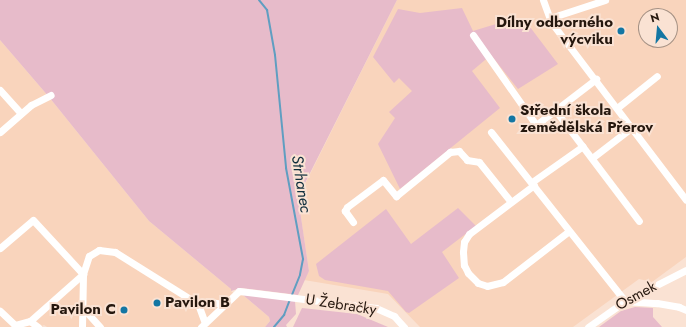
<!DOCTYPE html>
<html>
<head>
<meta charset="utf-8">
<style>
	body { margin:0 }
	#map { position:relative; width:686px; height:327px; overflow:hidden; background:#fae2d3; font-family:Jost,sans-serif }
	div>[style] { position:absolute }
	.built>* { inset:0; background:#f9d4bc }
	.green>* { inset:0; background:#e7bbca }
	.stream>* { height:2px; margin:-1px; padding:0 1px; transform-origin:1px; border-radius:1px; background:#609ec1 }
	.minor>* { height:7px; margin:-3.5px; padding:0 3.5px; transform-origin:3.5px; border-radius:3.5px; background:#fff }
	.dots>* { width:11px; height:11px; translate:-50% -50%; box-sizing:border-box; border:2px solid #fae2d3; border-radius:50% }
	span { translate:-50% -50%; white-space:nowrap; text-align:center; line-height:1.15; -webkit-text-stroke:4px #fae2d3; paint-order:stroke }
	.poi-label { font-size:15px; color:#25170e; font-weight:700 }
	.right { translate:-100% -50%; text-align:right }
	.left { translate:0 -50%; text-align:left }
	.street-label { font-size:15px; color:#25170e }
	.water-label { font-size:16px; color:#102e3d; font-style:italic }
	.north { position:absolute; left:638px; top:8px; width:40px; height:40px; box-sizing:border-box; background:#fae2d3; border:1px solid #a59184; border-radius:50%; rotate:344deg; font-size:11px; font-weight:700; line-height:16px; text-align:center; color:#25170e }
	.north::after { content:''; display:block; margin:auto; width:14px; height:18px; background:#1376a3; clip-path:polygon(50% 0,100% 100%,50% 72%,0 100%) }
</style>
</head>
<body>
<div id="map">
	<div class="built">
		<i style="clip-path:polygon(evenodd,397px 0,686px 0,686px 257px,652px 282px,639px 279px,573px 327px,420px 327px,388px 294px,304px 280px,309px 271px,298px 198px,397px 0,646px 16px,670px 16px,670px 40px,646px 40px,646px 16px)"></i>
		<i style="clip-path:polygon(0 40px,49px 97px,149px 221px,231px 289px,231px 291px,237px 296px,243px 295px,269px 317px,270px 321px,265px 327px,47px 327px,44px 325px,40px 327px,0 327px)"></i>
	</div>
	<div class="green">
		<i style="clip-path:polygon(0 0,397px 0,298px 197px,309px 271px,298px 295px,241px 288px,231px 291px,231px 289px,149px 221px,49px 97px,0 40px)"></i>
		<i style="clip-path:polygon(462px 8px,473px 31px,516px 18px,527px 23px,558px 64px,518px 89px,491px 55px,472px 71px,500px 108px,400px 189px,378px 144px,395px 118px,389px 112px,412px 91px,399px 78px,394px 83px,373px 57px,398px 9px,420px 13px)"></i>
		<i style="clip-path:polygon(458px 208px,476px 226px,442px 252px,459px 278px,409px 313px,406px 312px,388px 291px,325px 280px,319px 276px,316px 264px,386px 209px,411px 244px)"></i>
		<i style="clip-path:polygon(246px 294px,295px 301px,296px 314px,286px 325px,287px 327px,265px 327px,270px 321px,269px 317px,243px 295px)"></i>
		<i style="clip-path:polygon(635px 307px,653px 308px,653px 317px,662px 327px,599px 327px,621px 311px)"></i>
		<i style="clip-path:polygon(302px 308px,357px 314px,388px 327px,293px 327px)"></i>
	</div>
	<div class="stream">
		<i style="left:259px;top:0;width:13px;rotate:51deg"></i>
		<i style="left:267px;top:10px;width:46px;rotate:79.9deg"></i>
		<i style="left:275px;top:55px;width:114px;rotate:84.4deg"></i>
		<i style="left:286px;top:168px;width:93px;rotate:79.4deg"></i>
		<i style="left:303px;top:259px;width:16px;rotate:101deg"></i>
		<i style="left:300px;top:275px;width:22px;rotate:112deg"></i>
		<i style="left:274px;top:327px;width:16px;rotate:-50deg"></i>
		<i style="left:284px;top:315px;width:17px;rotate:-69deg"></i>
	</div>
	<div class="minor">
		<i style="left:543px;top:0;width:23px;rotate:70deg"></i>
		<i style="left:551px;top:22px;width:223px;rotate:52.8deg"></i>
		<i style="left:550px;top:18px;width:58px;rotate:-18.1deg"></i>
		<i style="left:473px;top:35px;width:110px;rotate:55deg"></i>
		<i style="left:536px;top:125px;width:76px;rotate:-37.5deg"></i>
		<i style="left:0;top:90px;width:31px;rotate:48deg"></i>
		<i style="left:617px;top:108px;width:51px;rotate:-38.7deg"></i>
		<i style="left:555px;top:110px;width:139px;rotate:52.9deg"></i>
		<i style="left:0;top:132px;width:41px;rotate:-41.1deg"></i>
		<i style="left:31px;top:105px;width:22px;rotate:-27deg"></i>
		<i style="left:491px;top:132px;width:216px;rotate:51.6deg"></i>
		<i style="left:625px;top:301px;width:32px;rotate:4deg"></i>
		<i style="left:657px;top:303px;width:22px;rotate:10deg"></i>
		<i style="left:679px;top:307px;width:8px;rotate:23deg"></i>
		<i style="left:592px;top:158px;width:49px;rotate:-37.6deg"></i>
		<i style="left:532px;top:182px;width:62px;rotate:-35.2deg"></i>
		<i style="left:534px;top:185px;width:81px;rotate:143deg"></i>
		<i style="left:469px;top:234px;width:9px;rotate:122deg"></i>
		<i style="left:464px;top:242px;width:10px;rotate:96deg"></i>
		<i style="left:463px;top:252px;width:13px;rotate:86deg"></i>
		<i style="left:464px;top:265px;width:9px;rotate:63deg"></i>
		<i style="left:468px;top:273px;width:14px;rotate:45deg"></i>
		<i style="left:478px;top:283px;width:9px;rotate:18deg"></i>
		<i style="left:487px;top:286px;width:16px;rotate:-14deg"></i>
		<i style="left:503px;top:282px;width:83px;rotate:-37.7deg"></i>
		<i style="left:353px;top:222px;width:14px;rotate:-126deg"></i>
		<i style="left:345px;top:211px;width:4px;rotate:-63deg"></i>
		<i style="left:347px;top:207px;width:45px;rotate:-36.9deg"></i>
		<i style="left:383px;top:180px;width:21px;rotate:51deg"></i>
		<i style="left:396px;top:196px;width:70px;rotate:-39.2deg"></i>
		<i style="left:450px;top:152px;width:9px;rotate:-6deg"></i>
		<i style="left:459px;top:151px;width:12px;rotate:48deg"></i>
		<i style="left:467px;top:160px;width:12px;rotate:9deg"></i>
		<i style="left:479px;top:162px;width:51px;rotate:51.3deg"></i>
		<i style="left:0;top:248px;width:43px;rotate:-40.3deg"></i>
		<i style="left:33px;top:220px;width:74px;rotate:47.2deg"></i>
		<i style="left:83px;top:274px;width:71px;rotate:138.4deg"></i>
		<i style="left:30px;top:321px;width:16px;rotate:165deg"></i>
		<i style="left:15px;top:325px;width:21px;rotate:-137deg"></i>
		<i style="left:198px;top:304px;width:20px;rotate:70deg"></i>
		<i style="left:82px;top:307px;width:27px;rotate:48deg"></i>
		<i style="left:30px;top:321px;width:10px;rotate:37deg"></i>
		<i style="left:82px;top:327px;width:53px;rotate:-88.9deg"></i>
		<i style="left:83px;top:274px;width:19px;rotate:-72deg"></i>
		<i style="left:89px;top:256px;width:12px;rotate:-31deg"></i>
		<i style="left:99px;top:250px;width:16px;rotate:7deg"></i>
		<i style="left:115px;top:252px;width:98px;rotate:32.1deg"></i>
		<i style="left:198px;top:304px;width:11px;rotate:-10deg"></i>
		<i style="left:209px;top:302px;width:15px;rotate:8deg"></i>
		<i style="left:201px;top:327px;width:52px;rotate:-43.5deg"></i>
		<i style="left:239px;top:291px;width:138px;rotate:7.1deg"></i>
		<i style="left:376px;top:308px;width:20px;rotate:24deg"></i>
		<i style="left:394px;top:316px;width:15px;rotate:48deg"></i>
		<i style="left:588px;top:327px;width:45px;rotate:-35.1deg"></i>
		<i style="left:625px;top:301px;width:68px;rotate:-26.9deg"></i>
	</div>
	<div class="dots">
		<i style="left:621px;top:31px;background:#1376a3"></i>
		<i style="left:512px;top:119px;background:#1376a3"></i>
		<i style="left:157px;top:303px;background:#1376a3"></i>
		<i style="left:124px;top:310px;background:#1376a3"></i>
	</div>
	<div class="poi-label">
		<span class="right" style="left:613px;top:31px">Dílny odborného<br>výcviku</span>
		<span class="left" style="left:520px;top:119px">Střední škola<br>zemědělská Přerov</span>
		<span class="left" style="left:165px;top:303px">Pavilon B</span>
		<span class="right" style="left:116px;top:310px">Pavilon C</span>
	</div>
	<div class="street-label">
		<span style="left:636px;top:296px;rotate:-29deg">Osmek</span>
		<span style="left:341px;top:305px;rotate:9deg">U Žebračky</span>
	</div>
	<div class="water-label">
		<span style="left:301px;top:184px;rotate:81deg">Strhanec</span>
	</div>
	<div class="north">N</div>
</div>
</body>
</html>
